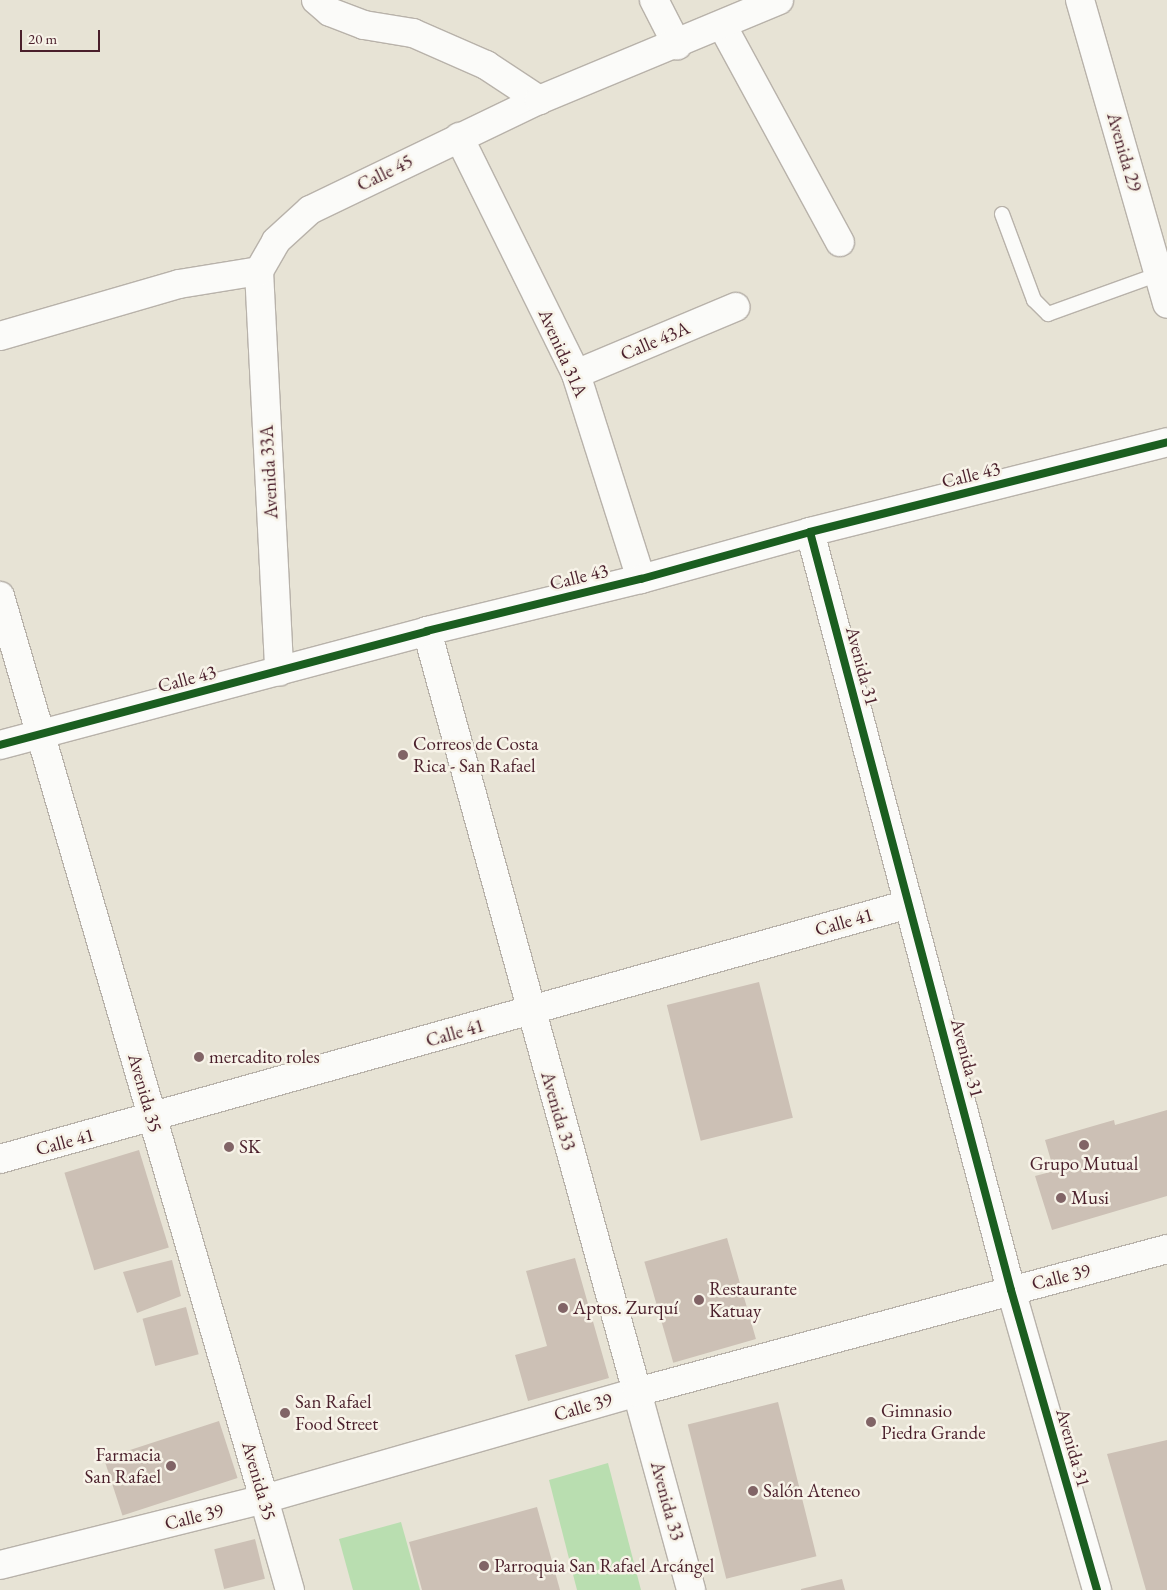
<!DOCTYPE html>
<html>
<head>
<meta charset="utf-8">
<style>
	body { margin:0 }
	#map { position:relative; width:1167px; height:1590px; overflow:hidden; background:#e7e3d5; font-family:"EB Garamond",serif }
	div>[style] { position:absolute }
	.green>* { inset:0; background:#b9deb0 }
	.building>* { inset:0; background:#ccc0b5; transform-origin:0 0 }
	.roads { filter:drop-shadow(1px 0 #b8b2aa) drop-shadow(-1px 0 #b8b2aa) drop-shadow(0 1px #b8b2aa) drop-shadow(0 -1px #b8b2aa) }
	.service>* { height:14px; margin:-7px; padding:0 7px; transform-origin:7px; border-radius:7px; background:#fbfbf9 }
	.minor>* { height:28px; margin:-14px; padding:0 14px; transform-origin:14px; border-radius:14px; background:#fbfbf9 }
	.tertiary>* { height:28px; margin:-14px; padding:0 14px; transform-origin:14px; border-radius:14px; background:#fbfbf9 }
	.secondary>* { height:28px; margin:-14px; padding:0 14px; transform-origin:14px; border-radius:14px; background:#fbfbf9 }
	.cycleway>* { height:8px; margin:-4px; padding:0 4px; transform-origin:4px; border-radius:4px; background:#1b5e20 }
	.dots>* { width:14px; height:14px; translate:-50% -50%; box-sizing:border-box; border:2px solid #f7f3e8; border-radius:50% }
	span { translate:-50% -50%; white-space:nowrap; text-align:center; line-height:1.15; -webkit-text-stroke:5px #f7f3e8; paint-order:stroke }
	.street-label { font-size:19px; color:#4a1f2b }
	.poi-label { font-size:19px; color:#4a1f2b }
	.left { translate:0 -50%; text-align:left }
	.right { translate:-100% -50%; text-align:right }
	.scale { position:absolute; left:20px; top:30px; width:80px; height:22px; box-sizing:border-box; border:2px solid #4a1f2b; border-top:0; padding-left:6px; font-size:15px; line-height:18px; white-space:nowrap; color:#4a1f2b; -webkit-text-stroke:4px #f7f3e8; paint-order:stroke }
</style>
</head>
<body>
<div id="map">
	<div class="green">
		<i style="clip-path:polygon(608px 1463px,641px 1590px,577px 1590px,549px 1480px)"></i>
		<i style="clip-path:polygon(401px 1522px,420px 1590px,353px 1590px,339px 1539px)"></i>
	</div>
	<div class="building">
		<i style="left:759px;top:982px;width:140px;height:95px;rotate:76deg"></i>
		<i style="clip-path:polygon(1167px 1110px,1167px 1196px,1052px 1230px,1035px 1176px,1054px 1171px,1045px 1140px,1114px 1120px,1115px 1125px)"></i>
		<i style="left:139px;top:1150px;width:102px;height:78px;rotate:73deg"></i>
		<i style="left:727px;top:1238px;width:105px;height:86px;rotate:74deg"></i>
		<i style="clip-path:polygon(575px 1258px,609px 1378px,528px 1401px,515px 1355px,547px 1346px,526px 1271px)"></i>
		<i style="clip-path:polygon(172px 1260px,181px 1296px,137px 1313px,123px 1272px)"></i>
		<i style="left:186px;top:1307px;width:49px;height:45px;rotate:75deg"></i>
		<i style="left:778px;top:1402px;width:159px;height:93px;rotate:76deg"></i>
		<i style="left:219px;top:1421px;width:60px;height:121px;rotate:72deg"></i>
		<i style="clip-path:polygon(1167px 1440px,1167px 1590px,1146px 1590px,1107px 1454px)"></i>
		<i style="clip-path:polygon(537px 1507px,560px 1590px,422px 1590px,409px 1542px)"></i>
		<i style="left:255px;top:1539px;width:41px;height:42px;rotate:76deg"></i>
		<i style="clip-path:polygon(842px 1579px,845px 1590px,801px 1590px,801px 1589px)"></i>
	</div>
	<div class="roads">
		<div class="service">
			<i style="left:1002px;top:214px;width:92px;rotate:69.6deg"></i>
			<i style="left:1034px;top:300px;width:20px;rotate:45deg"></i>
			<i style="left:1048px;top:314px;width:118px;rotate:-19.8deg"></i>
		</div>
		<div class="minor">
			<i style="left:316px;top:0;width:18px;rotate:41deg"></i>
			<i style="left:330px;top:12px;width:36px;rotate:21deg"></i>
			<i style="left:364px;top:25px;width:50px;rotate:9.3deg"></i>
			<i style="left:413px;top:33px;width:80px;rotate:23.7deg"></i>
			<i style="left:486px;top:65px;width:64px;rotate:33.4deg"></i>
			<i style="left:654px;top:0;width:51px;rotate:62.9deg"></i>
			<i style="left:1080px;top:0;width:316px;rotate:74deg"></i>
			<i style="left:722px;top:25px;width:247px;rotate:61.5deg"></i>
			<i style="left:459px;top:137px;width:264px;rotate:63.7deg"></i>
			<i style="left:576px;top:374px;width:215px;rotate:72.4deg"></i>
			<i style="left:259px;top:271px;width:401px;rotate:87.1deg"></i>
			<i style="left:0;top:336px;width:186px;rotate:-16.2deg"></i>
			<i style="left:179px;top:284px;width:81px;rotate:-9.2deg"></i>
			<i style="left:259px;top:271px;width:34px;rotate:-60deg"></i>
			<i style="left:276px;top:241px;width:46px;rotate:-42.4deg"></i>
			<i style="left:310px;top:210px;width:254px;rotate:-25.7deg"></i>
			<i style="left:539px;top:100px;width:260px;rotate:-22.6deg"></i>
			<i style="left:576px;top:374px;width:173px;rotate:-22.8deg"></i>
			<i style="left:810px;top:532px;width:784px;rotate:75.15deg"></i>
			<i style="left:1011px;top:1290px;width:312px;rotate:74deg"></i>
			<i style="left:0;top:596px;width:941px;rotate:73.7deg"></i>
			<i style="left:427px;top:631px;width:789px;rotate:74.57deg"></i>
			<i style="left:0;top:745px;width:442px;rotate:-14.9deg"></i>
			<i style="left:427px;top:631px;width:220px;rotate:-13.7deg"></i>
			<i style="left:641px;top:579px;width:175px;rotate:-15.5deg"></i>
			<i style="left:810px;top:532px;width:368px;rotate:-14.1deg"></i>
			<i style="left:0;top:1159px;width:944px;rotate:-15.67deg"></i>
		</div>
		<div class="tertiary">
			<i style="left:637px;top:1392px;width:205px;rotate:74.7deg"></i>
		</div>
		<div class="secondary">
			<i style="left:264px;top:1499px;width:95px;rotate:74.1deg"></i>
			<i style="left:0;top:1565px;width:272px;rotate:-14deg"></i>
			<i style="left:264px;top:1499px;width:388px;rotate:-16deg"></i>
			<i style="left:637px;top:1392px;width:549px;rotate:-15.1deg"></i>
		</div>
	</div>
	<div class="cycleway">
		<i style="left:810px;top:532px;width:784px;rotate:75.15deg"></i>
		<i style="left:1011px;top:1290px;width:312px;rotate:74deg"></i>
		<i style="left:0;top:745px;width:442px;rotate:-14.9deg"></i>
		<i style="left:427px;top:631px;width:220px;rotate:-13.7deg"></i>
		<i style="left:641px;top:579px;width:175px;rotate:-15.5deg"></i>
		<i style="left:810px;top:532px;width:368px;rotate:-14.1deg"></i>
	</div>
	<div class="dots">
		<i style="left:403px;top:755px;background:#816466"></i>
		<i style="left:199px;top:1057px;background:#816466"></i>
		<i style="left:1084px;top:1145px;background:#816466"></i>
		<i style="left:229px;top:1147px;background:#816466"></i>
		<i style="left:1061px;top:1198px;background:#816466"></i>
		<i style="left:699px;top:1300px;background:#816466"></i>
		<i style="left:563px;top:1308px;background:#816466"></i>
		<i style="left:285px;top:1413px;background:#816466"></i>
		<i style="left:871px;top:1422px;background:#816466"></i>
		<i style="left:171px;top:1466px;background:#816466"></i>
		<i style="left:753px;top:1491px;background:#816466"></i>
		<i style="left:484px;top:1566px;background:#816466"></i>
	</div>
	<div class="street-label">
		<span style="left:1124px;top:152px;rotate:74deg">Avenida 29</span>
		<span style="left:385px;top:173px;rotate:-26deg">Calle 45</span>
		<span style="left:655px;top:341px;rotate:-23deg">Calle 43A</span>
		<span style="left:563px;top:353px;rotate:66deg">Avenida 31A</span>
		<span style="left:269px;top:472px;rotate:-93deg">Avenida 33A</span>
		<span style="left:971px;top:475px;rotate:-14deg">Calle 43</span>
		<span style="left:579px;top:577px;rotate:-14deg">Calle 43</span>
		<span style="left:862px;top:666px;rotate:75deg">Avenida 31</span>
		<span style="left:187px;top:679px;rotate:-15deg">Calle 43</span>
		<span style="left:844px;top:922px;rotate:-16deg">Calle 41</span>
		<span style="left:455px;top:1033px;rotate:-16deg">Calle 41</span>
		<span style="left:967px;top:1058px;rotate:75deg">Avenida 31</span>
		<span style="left:145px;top:1093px;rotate:74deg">Avenida 35</span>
		<span style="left:558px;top:1111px;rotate:74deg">Avenida 33</span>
		<span style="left:65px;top:1142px;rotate:-15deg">Calle 41</span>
		<span style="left:1061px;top:1277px;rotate:-14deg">Calle 39</span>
		<span style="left:583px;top:1407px;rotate:-16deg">Calle 39</span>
		<span style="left:1073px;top:1448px;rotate:74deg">Avenida 31</span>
		<span style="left:259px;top:1481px;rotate:74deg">Avenida 35</span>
		<span style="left:667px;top:1501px;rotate:75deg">Avenida 33</span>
		<span style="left:194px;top:1517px;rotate:-14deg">Calle 39</span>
	</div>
	<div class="poi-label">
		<span class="left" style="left:413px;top:755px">Correos de Costa<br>Rica - San Rafael</span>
		<span class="left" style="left:209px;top:1057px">mercadito roles</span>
		<span class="left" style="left:239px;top:1147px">SK</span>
		<span style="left:1084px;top:1164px">Grupo Mutual</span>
		<span class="left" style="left:1071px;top:1198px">Musi</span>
		<span class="left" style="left:709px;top:1300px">Restaurante<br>Katuay</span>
		<span class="left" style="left:573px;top:1308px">Aptos. Zurquí</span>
		<span class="left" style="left:295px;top:1413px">San Rafael<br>Food Street</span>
		<span class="left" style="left:881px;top:1422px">Gimnasio<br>Piedra Grande</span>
		<span class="right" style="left:161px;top:1466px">Farmacia<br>San Rafael</span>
		<span class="left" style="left:763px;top:1491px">Salón Ateneo</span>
		<span class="left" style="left:494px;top:1566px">Parroquia San Rafael Arcángel</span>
	</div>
	<div class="scale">20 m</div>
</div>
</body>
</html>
